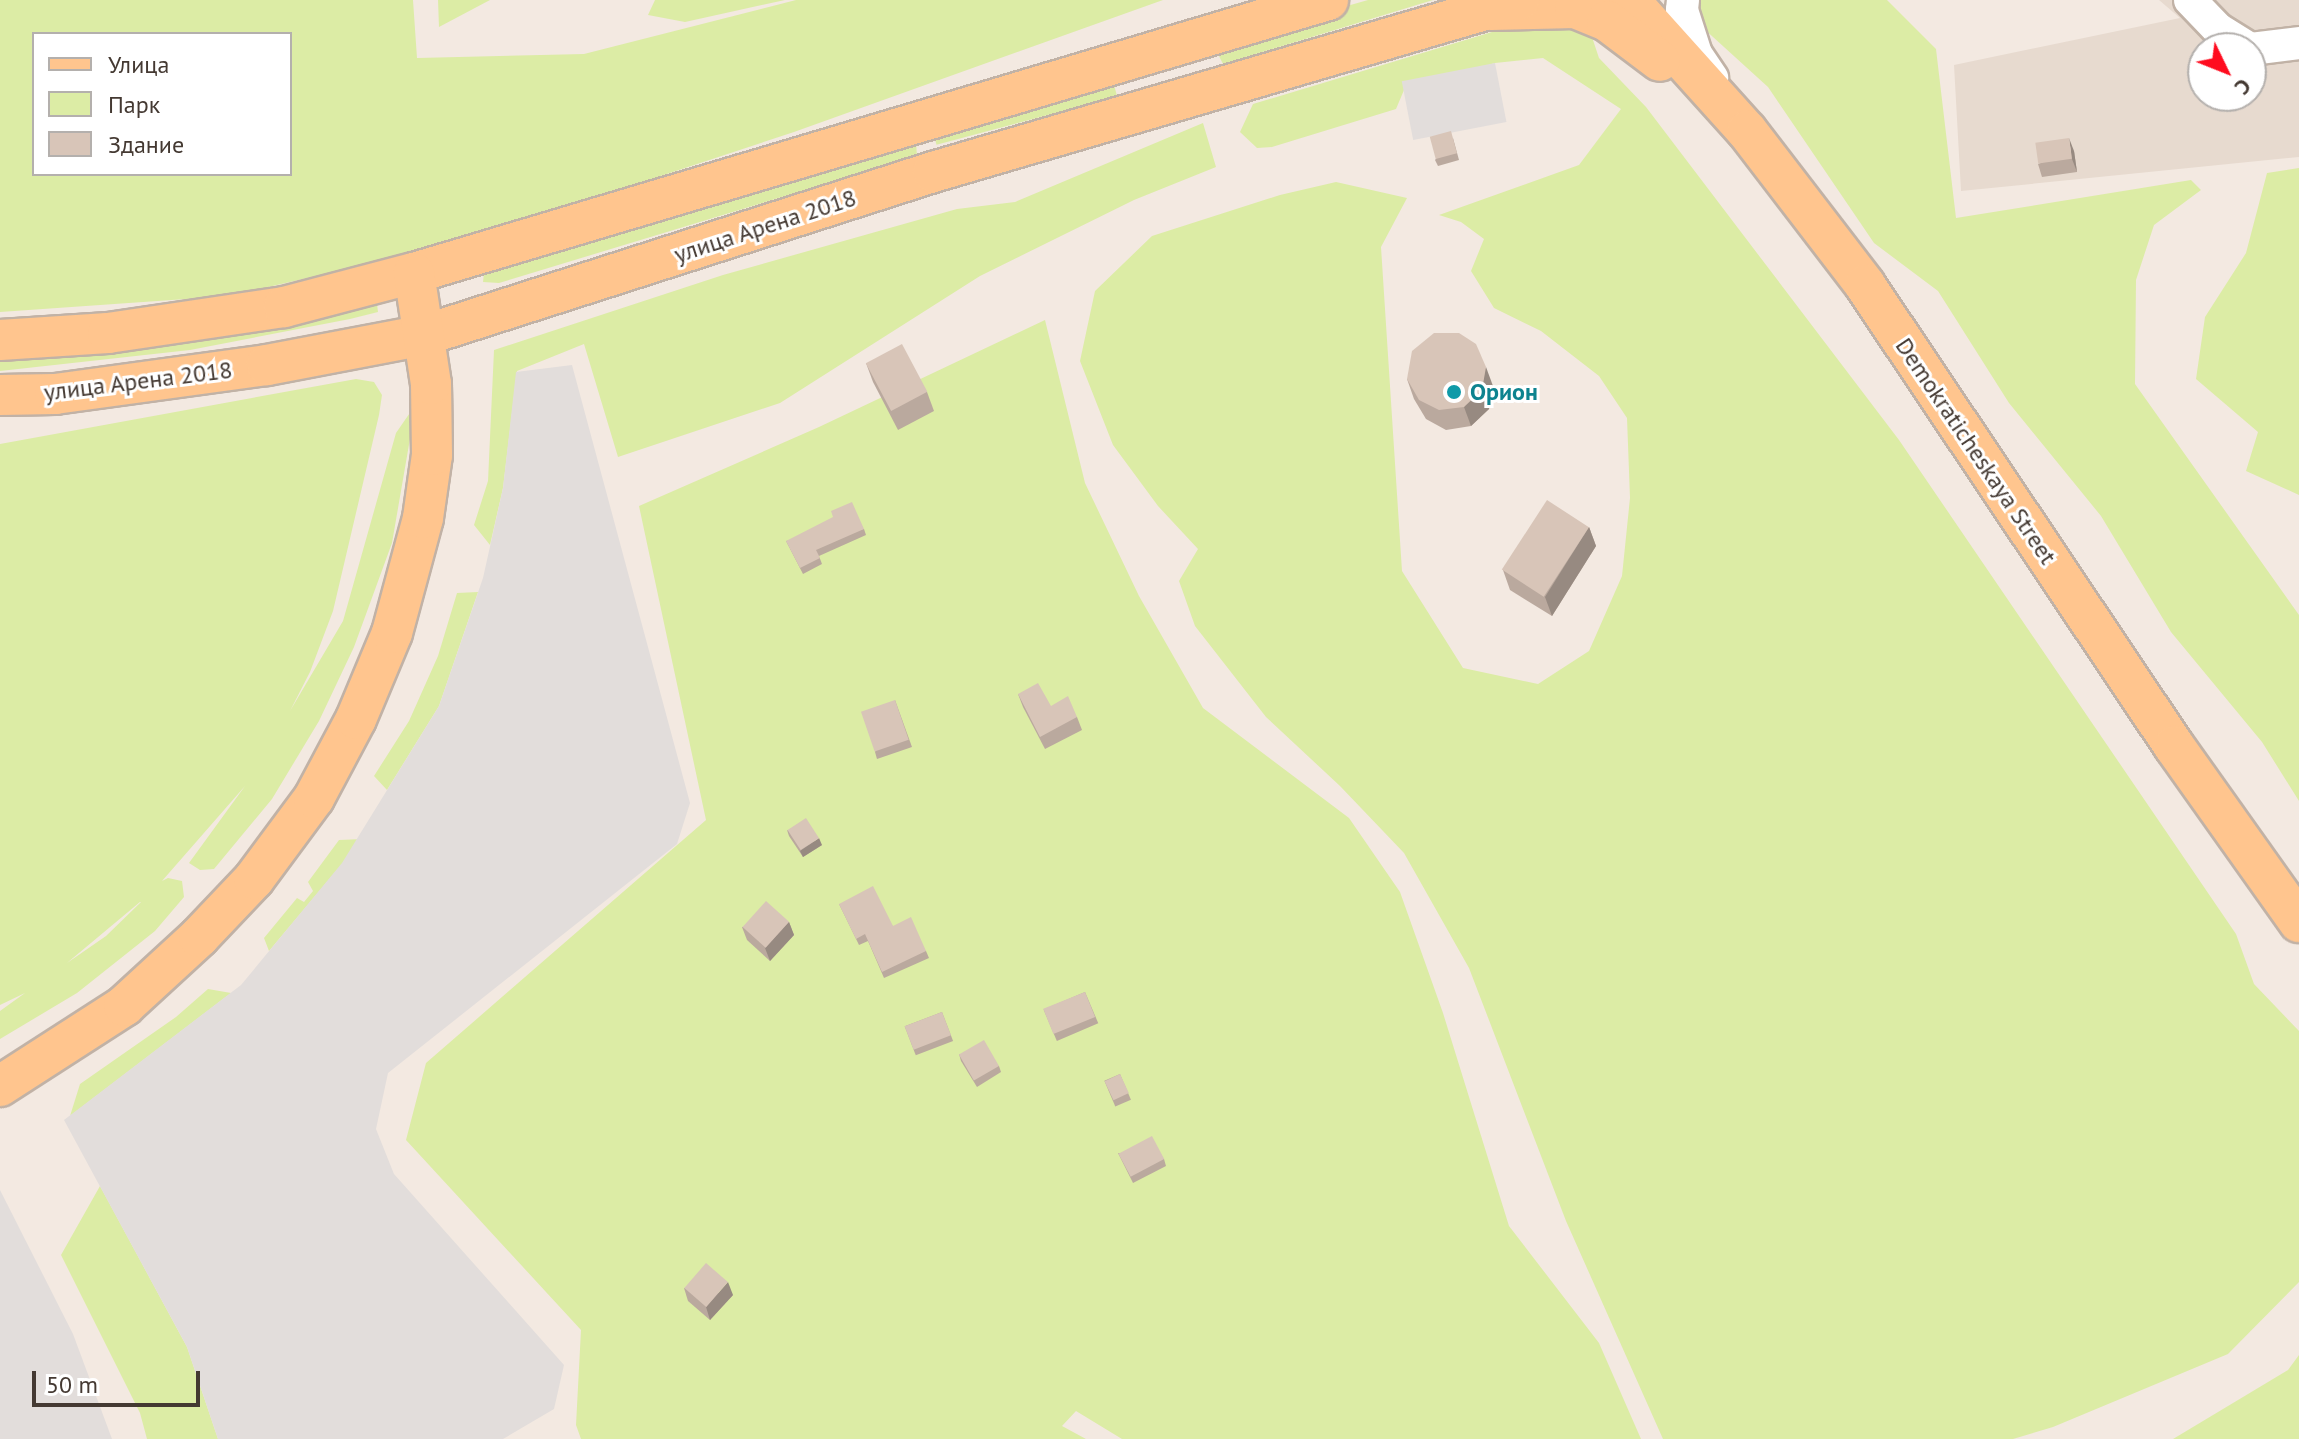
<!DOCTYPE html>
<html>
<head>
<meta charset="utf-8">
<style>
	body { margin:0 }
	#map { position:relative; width:2299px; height:1439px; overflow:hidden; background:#f3e9e1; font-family:"PT Sans",sans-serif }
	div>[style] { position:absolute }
	.residential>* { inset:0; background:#e7dacf }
	.green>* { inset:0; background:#dceca5; transform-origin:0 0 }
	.parking>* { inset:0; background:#e2dddb; transform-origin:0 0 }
	.roads { filter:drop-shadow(2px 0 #c1b2a6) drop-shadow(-2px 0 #c1b2a6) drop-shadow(0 2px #c1b2a6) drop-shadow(0 -2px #c1b2a6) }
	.minor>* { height:32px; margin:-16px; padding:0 16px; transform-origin:16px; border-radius:16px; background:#fff }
	.major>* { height:40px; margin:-20px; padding:0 20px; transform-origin:20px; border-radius:20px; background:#ffc58e }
	.wall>* { inset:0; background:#baa99e; transform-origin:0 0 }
	.shaded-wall>* { inset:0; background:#978a81 }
	.building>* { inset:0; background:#d8c5b8; transform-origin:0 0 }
	.dots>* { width:22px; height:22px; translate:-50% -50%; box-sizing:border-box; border:4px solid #fff; border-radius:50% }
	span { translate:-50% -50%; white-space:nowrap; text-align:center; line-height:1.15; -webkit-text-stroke:6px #fff; paint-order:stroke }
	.street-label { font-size:24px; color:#443932 }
	.culture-label { font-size:24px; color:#0d838f; font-weight:700 }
	.left { translate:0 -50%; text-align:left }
	.legend { position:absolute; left:32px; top:32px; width:260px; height:144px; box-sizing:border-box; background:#fff; border:2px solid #b4b0ad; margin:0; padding:10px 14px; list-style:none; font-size:24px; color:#443932 }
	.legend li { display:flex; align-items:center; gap:16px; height:40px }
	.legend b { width:40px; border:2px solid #b4b0ad }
	.north { position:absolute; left:2187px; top:32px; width:80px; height:80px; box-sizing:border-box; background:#fff; border:2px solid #b4b0ad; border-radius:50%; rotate:133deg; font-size:22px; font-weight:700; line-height:32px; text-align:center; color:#443932 }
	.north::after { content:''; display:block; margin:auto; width:28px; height:36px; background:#ff0c1f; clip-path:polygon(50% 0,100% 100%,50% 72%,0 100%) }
	.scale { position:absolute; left:32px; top:1371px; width:168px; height:36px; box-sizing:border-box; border:4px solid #443932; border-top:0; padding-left:10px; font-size:24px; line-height:28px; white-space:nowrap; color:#443932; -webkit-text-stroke:6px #fff; paint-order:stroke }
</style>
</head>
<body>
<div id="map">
	<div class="residential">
		<i style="clip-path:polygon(evenodd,2159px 0,2299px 0,2299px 157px,1961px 191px,1954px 65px,2180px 18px,2159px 0,2203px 48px,2251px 48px,2251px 96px,2203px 96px,2203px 48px)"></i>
	</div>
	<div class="green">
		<i style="clip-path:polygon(evenodd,0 0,413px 0,417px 58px,584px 54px,796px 0,1163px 0,794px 132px,451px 245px,229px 296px,0 312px,0 0,34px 34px,290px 34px,290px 174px,34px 174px,34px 34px)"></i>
		<i style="clip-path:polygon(438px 0,490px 0,439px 27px)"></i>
		<i style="clip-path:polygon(655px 0,785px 0,685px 22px,648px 15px)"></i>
		<i style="clip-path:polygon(1368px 0,1433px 0,1223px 64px,1215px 48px,1225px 41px)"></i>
		<i style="clip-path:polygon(1696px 0,1887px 0,1936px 49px,1956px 218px,2191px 180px,2201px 190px,2154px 225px,2136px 280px,2135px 384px,2299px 615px,2299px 801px,2262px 742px,2171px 632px,2101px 516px,2009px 403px,1938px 291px,1874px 243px,1768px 87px,1702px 27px)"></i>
		<i style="clip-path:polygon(1535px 19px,1589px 28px,1599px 58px,1646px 107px,1899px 440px,2236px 934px,2254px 984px,2299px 1031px,2299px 1282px,2228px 1354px,2053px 1427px,2013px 1439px,1663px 1439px,1566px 1221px,1469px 968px,1404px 853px,1340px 786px,1266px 717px,1195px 626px,1179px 581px,1198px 549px,1158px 506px,1113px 445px,1080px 361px,1095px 291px,1152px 236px,1280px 195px,1336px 182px,1407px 198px,1381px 247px,1402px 571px,1463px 668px,1538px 684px,1589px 651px,1622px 576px,1630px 498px,1627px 418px,1599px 376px,1541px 331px,1494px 308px,1471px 271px,1484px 239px,1461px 222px,1439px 215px,1579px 165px,1621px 109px,1543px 58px,1495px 63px,1404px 90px,1396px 109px,1272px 147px,1257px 148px,1240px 132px,1253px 104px)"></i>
		<i style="left:1113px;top:81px;width:16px;height:187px;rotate:75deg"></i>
		<i style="clip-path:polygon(1203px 123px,1216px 167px,1134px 200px,980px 276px,780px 403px,618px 457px,584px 344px,517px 371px,503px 488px,490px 545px,474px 525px,488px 481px,494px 350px,723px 275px,957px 209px,1015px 202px)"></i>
		<i style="clip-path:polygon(916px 142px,917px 156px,499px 283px,483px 282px,484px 273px)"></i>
		<i style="clip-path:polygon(2299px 168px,2299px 495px,2246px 471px,2258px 432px,2196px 379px,2205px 317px,2246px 253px,2267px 173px)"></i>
		<i style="clip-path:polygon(376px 296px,378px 312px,350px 319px,190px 350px,0 371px,0 350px)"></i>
		<i style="clip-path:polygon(1045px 320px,1085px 483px,1139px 596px,1203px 708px,1349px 818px,1400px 892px,1443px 1013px,1509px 1226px,1599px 1343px,1641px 1439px,1122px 1439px,1076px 1411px,1062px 1426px,1086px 1439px,581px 1439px,576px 1425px,581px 1330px,406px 1140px,426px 1063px,706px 820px,639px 506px,819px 427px)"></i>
		<i style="clip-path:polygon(evenodd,356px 379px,374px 382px,382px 395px,379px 415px,333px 611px,310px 672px,290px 711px,343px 621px,396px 433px,416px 404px,392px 543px,354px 647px,319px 721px,272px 799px,214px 869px,200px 870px,189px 863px,245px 786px,162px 881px,168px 878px,182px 881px,184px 897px,155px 931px,77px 993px,0 1039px,0 1011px,25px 993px,0 1005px,0 444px,356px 379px,141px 902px,106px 936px,67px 963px,140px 902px,141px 902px)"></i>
		<i style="clip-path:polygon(478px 592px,439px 706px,387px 790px,374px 776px,409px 721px,438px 656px,457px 593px)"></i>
		<i style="clip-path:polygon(363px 839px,269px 951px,264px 938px,297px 898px,304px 902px,313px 891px,308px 882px,339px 840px)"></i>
		<i style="clip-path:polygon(208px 989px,231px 993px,70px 1116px,80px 1084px,176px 1017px)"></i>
		<i style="clip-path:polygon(100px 1186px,187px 1347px,218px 1439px,147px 1439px,140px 1413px,61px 1255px)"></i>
		<i style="clip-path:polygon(2299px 1355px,2299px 1439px,2173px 1439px,2288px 1370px)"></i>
	</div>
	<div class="parking">
		<i style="left:1495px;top:63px;width:60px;height:95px;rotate:79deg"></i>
		<i style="clip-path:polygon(572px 365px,690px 803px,677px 844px,388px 1073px,376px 1129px,394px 1174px,564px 1365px,554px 1409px,503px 1439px,218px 1439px,187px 1347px,64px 1120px,241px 985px,342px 863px,439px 706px,483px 578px,503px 488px,516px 372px)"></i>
		<i style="clip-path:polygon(0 1190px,73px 1334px,112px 1439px,0 1439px)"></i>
	</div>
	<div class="roads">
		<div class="minor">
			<i style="left:1683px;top:0;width:10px;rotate:96deg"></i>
			<i style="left:1682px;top:10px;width:46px;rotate:72.3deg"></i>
			<i style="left:1696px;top:54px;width:29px;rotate:56deg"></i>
			<i style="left:2190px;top:0;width:40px;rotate:46deg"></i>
			<i style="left:2218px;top:29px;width:36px;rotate:32deg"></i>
			<i style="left:2251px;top:49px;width:48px;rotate:-7.1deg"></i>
		</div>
		<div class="major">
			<i style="left:1629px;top:0;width:176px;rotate:48deg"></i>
			<i style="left:1747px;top:131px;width:194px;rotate:52.5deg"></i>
			<i style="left:1865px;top:285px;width:555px;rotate:56.17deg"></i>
			<i style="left:2174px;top:746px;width:216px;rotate:54.6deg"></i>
			<i style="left:1491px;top:10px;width:84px;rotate:-1.4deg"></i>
			<i style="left:1575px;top:8px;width:35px;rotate:22deg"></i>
			<i style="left:1607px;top:21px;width:66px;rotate:37deg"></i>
			<i style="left:0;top:340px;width:108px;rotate:-3.7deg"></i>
			<i style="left:108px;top:333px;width:178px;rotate:-8.4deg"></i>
			<i style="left:284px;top:307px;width:134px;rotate:-14.7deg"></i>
			<i style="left:414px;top:273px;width:954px;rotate:-16.63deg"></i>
			<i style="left:0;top:395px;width:55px;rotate:-1deg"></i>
			<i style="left:55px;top:394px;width:214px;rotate:-7.8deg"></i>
			<i style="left:267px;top:365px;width:161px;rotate:-10.8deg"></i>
			<i style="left:425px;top:335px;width:534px;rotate:-17.79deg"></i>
			<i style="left:933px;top:172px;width:611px;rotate:-16.36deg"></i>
			<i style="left:0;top:1086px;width:148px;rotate:-32.8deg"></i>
			<i style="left:124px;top:1006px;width:102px;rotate:-42.6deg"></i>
			<i style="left:199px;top:937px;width:80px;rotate:-46.5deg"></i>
			<i style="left:254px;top:879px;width:101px;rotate:-53.5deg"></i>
			<i style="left:314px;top:798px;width:89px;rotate:-62deg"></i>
			<i style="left:356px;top:719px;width:93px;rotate:-67.3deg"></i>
			<i style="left:392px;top:633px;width:119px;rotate:-74.9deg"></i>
			<i style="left:423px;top:518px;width:64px;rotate:-81.9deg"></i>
			<i style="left:432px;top:455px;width:71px;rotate:-90.8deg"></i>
			<i style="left:431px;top:384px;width:112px;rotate:-98.7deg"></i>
		</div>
	</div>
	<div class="wall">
		<i style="clip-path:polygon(1453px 138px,1459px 160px,1438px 166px,1435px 160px)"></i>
		<i style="clip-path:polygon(2074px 151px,2077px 172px,2042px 177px,2038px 164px)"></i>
		<i style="clip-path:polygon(866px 363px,927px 392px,934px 411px,898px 430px,873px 382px)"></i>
		<i style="clip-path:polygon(1407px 379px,1493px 386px,1489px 409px,1471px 426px,1446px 430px,1426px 419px,1414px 399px)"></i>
		<i style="clip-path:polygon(1589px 527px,1596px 546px,1552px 616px,1510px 590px,1503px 570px)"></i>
		<i style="clip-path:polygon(864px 529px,866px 535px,819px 556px,822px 564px,803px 574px,786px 541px)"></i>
		<i style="clip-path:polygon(1018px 694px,1077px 717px,1082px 730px,1045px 749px,1023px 707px)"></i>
		<i style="clip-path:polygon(895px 700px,912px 747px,877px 759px,875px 752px)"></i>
		<i style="clip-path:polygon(787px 830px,822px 845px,803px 857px,789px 836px)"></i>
		<i style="clip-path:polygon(839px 904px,893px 926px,926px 951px,929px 958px,884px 978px,868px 941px,859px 945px)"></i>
		<i style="clip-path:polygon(789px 922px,794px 935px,770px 961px,747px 940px,742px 927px)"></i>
		<i style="left:1085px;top:992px;width:34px;height:45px;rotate:67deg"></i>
		<i style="left:942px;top:1012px;width:31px;height:40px;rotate:69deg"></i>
		<i style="clip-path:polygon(959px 1054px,999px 1066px,1001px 1072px,977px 1087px,961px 1061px)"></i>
		<i style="left:1120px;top:1074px;width:28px;height:17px;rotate:67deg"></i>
		<i style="clip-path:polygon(1118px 1153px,1164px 1159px,1166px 1166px,1133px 1183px)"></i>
		<i style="clip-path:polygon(684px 1288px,733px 1295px,710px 1320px,688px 1301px)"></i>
	</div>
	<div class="shaded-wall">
		<i style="clip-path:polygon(2069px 138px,2074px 151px,2077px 172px,2072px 159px)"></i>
		<i style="clip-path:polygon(1486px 367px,1493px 386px,1489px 409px,1471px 426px,1464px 407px)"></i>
		<i style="clip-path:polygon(1589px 527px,1596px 546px,1552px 616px,1545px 597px)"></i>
		<i style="clip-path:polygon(819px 838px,822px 845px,803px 857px,800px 851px)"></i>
		<i style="clip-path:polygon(789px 922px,794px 935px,770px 961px,765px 948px)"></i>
		<i style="clip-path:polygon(728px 1282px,733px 1295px,710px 1320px,706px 1307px)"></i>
	</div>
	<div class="building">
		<i style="left:1451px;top:131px;width:23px;height:22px;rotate:75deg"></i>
		<i style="left:2069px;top:138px;width:21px;height:34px;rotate:82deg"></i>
		<i style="clip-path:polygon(1434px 333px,1459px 333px,1476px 344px,1486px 367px,1482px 390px,1464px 407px,1439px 410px,1419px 400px,1407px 379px,1412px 351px)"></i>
		<i style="left:902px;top:344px;width:54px;height:41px;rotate:62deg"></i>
		<i style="left:1547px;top:500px;width:50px;height:83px;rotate:33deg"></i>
		<i style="clip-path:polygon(852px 502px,864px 529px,816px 550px,820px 558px,800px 568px,786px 541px,833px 517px,831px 511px)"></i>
		<i style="clip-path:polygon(1038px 683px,1051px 706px,1068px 696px,1077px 717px,1040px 737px,1018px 694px)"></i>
		<i style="left:895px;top:700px;width:42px;height:36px;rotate:71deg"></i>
		<i style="left:806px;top:818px;width:24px;height:22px;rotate:57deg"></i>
		<i style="clip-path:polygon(873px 886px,893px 926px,911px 917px,926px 951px,882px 972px,865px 934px,856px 939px,839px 904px)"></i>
		<i style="left:766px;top:901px;width:31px;height:35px;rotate:42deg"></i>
		<i style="left:1085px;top:992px;width:27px;height:45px;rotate:68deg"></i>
		<i style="left:942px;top:1012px;width:25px;height:40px;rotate:69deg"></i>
		<i style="left:984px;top:1040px;width:30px;height:29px;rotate:60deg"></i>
		<i style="left:1120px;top:1074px;width:21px;height:17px;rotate:65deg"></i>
		<i style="left:1152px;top:1136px;width:26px;height:38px;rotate:62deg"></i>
		<i style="left:706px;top:1263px;width:29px;height:33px;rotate:41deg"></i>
	</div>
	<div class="dots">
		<i style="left:1454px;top:392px;background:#0f9aa8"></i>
	</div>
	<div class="street-label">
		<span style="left:765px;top:226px;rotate:-18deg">улица Арена 2018</span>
		<span style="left:138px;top:381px;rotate:-7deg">улица Арена 2018</span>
		<span style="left:1976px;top:451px;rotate:56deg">Demokraticheskaya Street</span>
	</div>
	<div class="culture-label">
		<span class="left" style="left:1470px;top:392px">Орион</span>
	</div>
	<ul class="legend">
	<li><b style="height:10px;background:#ffc58e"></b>Улица</li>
	<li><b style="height:22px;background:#dceca5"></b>Парк</li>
	<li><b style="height:22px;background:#d8c5b8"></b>Здание</li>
	</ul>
	<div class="north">С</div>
	<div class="scale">50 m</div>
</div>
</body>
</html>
